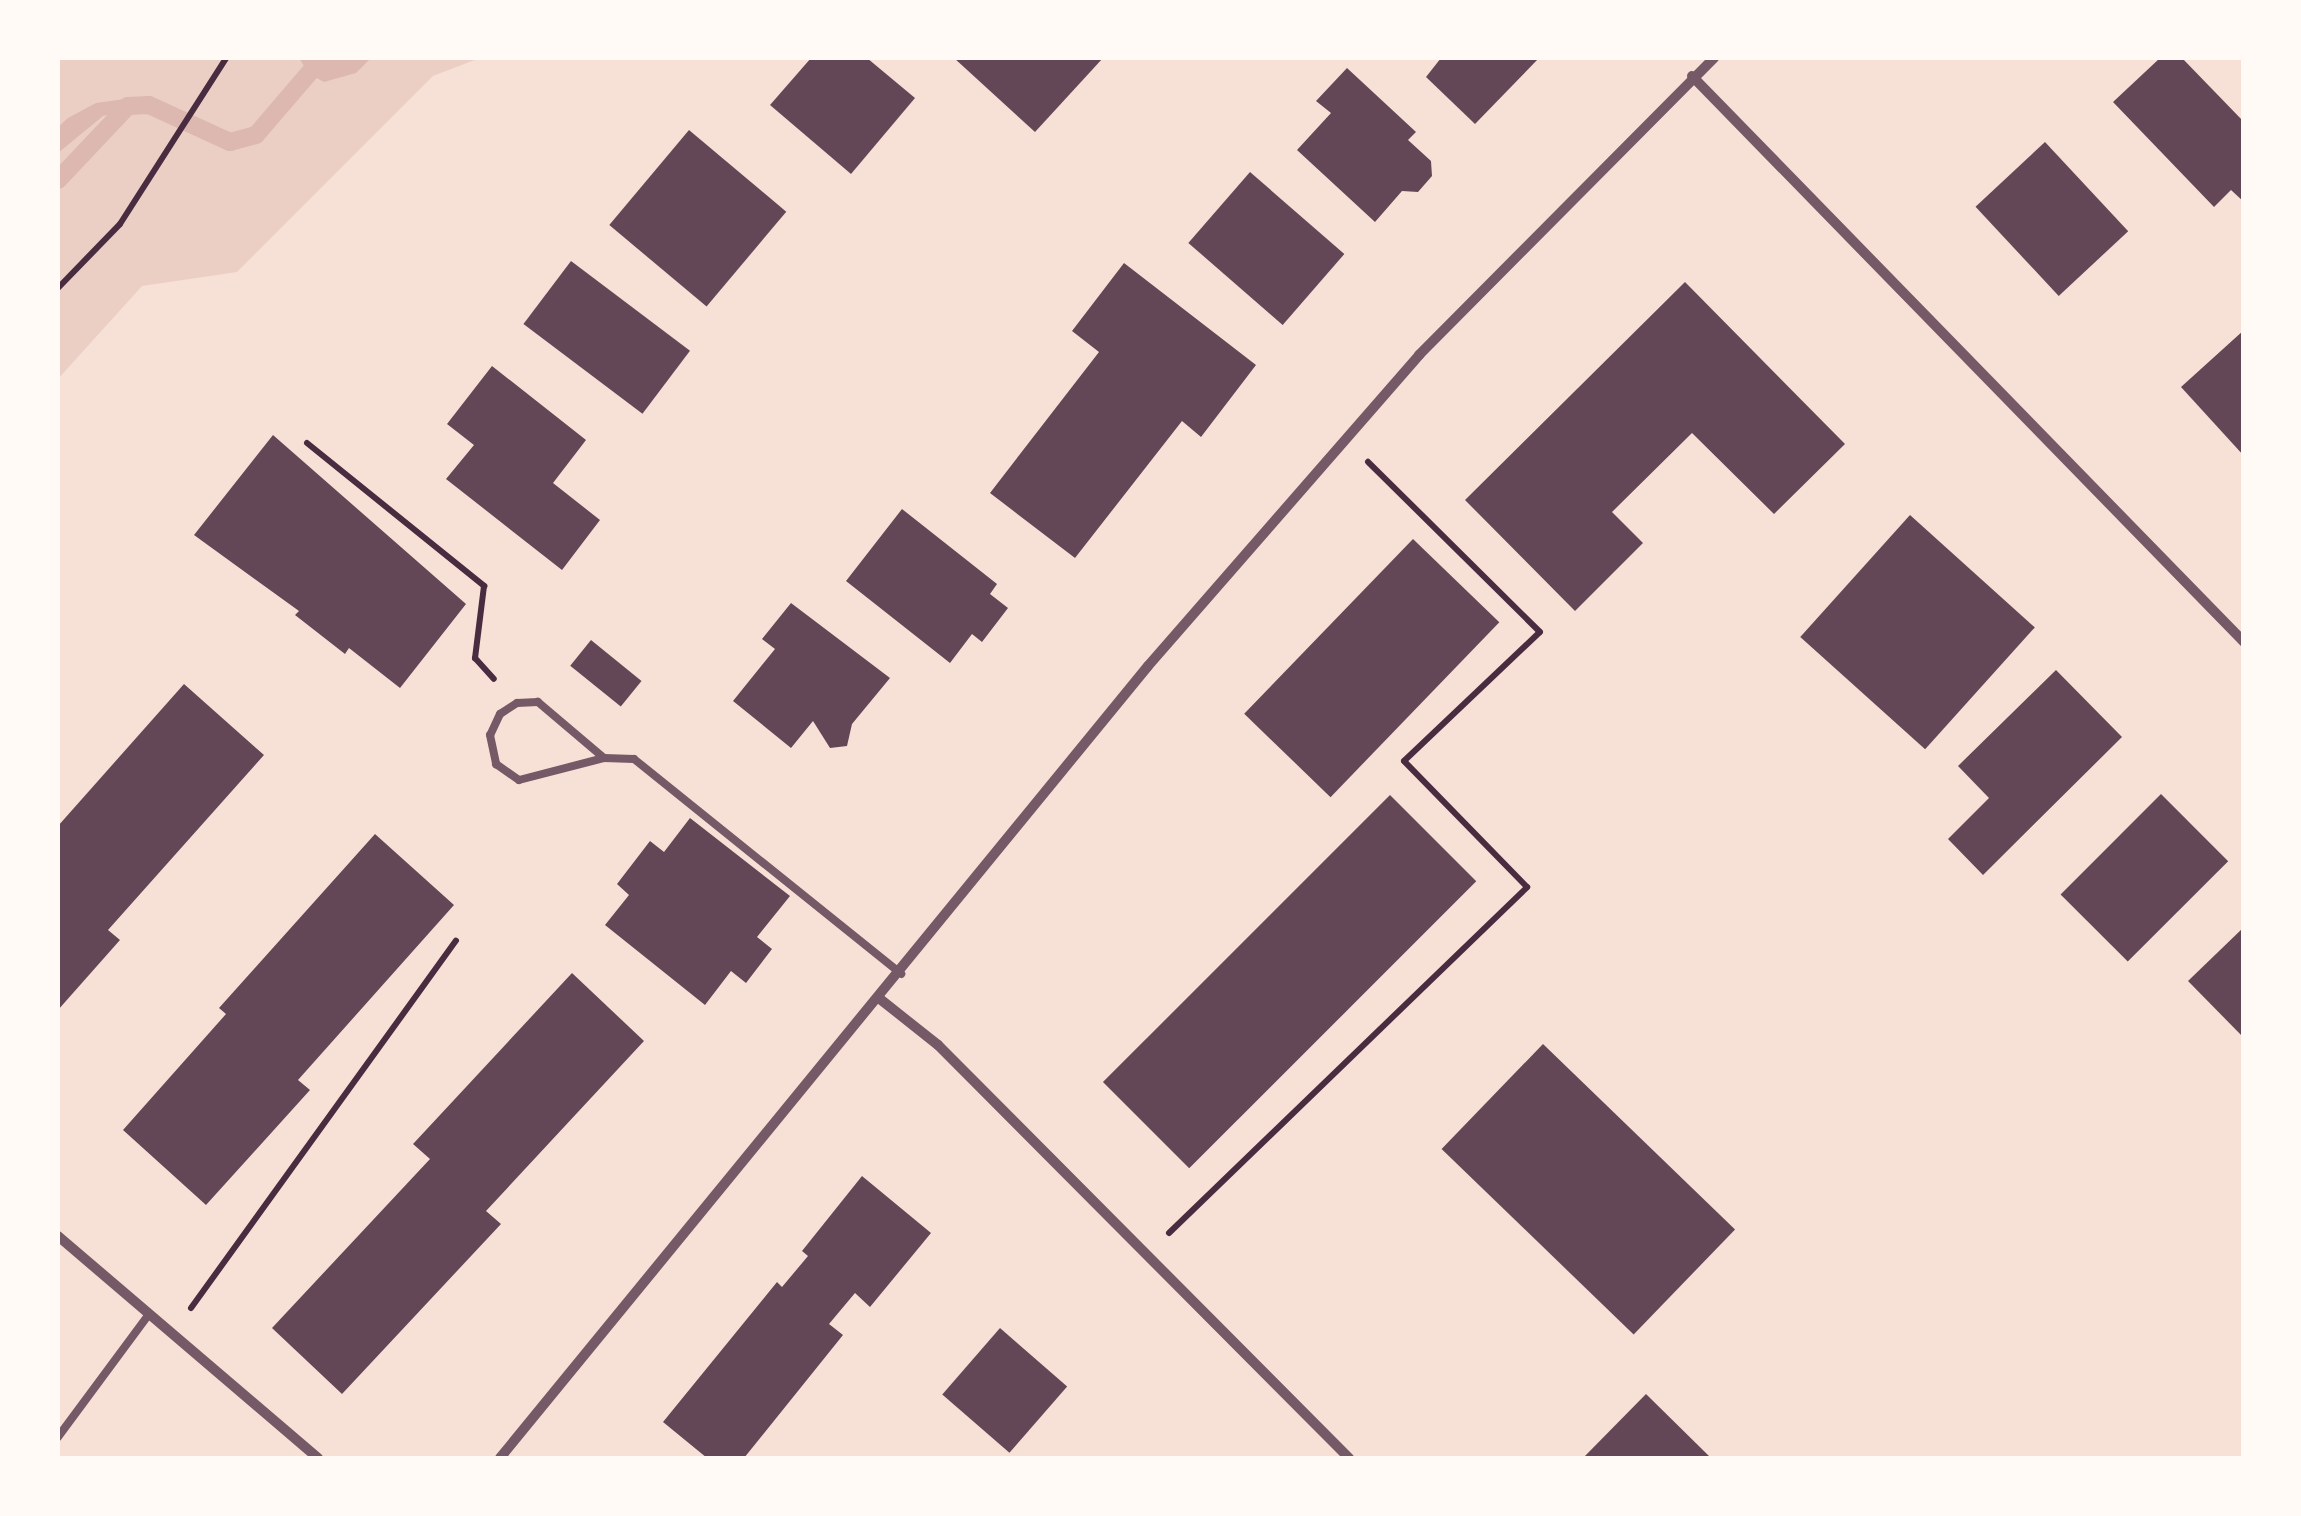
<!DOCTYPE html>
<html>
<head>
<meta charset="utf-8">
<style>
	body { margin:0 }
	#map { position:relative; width:2301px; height:1516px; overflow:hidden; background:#f7e1d7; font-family:Spectral,serif }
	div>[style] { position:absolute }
	.green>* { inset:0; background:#ebcfc5 }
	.water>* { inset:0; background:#dcb8b0 }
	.stream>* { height:18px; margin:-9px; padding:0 9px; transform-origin:9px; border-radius:9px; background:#dcb8b0 }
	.building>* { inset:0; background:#644757; transform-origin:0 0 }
	.path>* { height:6px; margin:-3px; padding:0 3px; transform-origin:3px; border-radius:3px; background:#4a2c40 }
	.service>* { height:8px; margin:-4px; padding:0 4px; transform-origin:4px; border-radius:4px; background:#755966 }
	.minor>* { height:10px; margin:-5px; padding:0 5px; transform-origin:5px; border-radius:5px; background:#755966 }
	span { translate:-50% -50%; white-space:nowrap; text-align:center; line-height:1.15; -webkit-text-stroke:9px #fffaf5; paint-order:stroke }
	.frame { position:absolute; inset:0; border:60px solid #fffaf5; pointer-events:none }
</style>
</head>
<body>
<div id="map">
	<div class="green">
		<i style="clip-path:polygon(58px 58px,480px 58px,433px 76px,237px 272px,142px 286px,58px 379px)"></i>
	</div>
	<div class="water">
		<i style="clip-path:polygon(299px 58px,371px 58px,356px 73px,324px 82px,309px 74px)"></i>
		<i style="clip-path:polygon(125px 99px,149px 105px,103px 116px,58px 153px,58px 127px,68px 118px,96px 103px)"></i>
	</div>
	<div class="stream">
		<i style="left:58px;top:180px;width:102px;rotate:-46.6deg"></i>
		<i style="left:128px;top:106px;width:21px;rotate:-3deg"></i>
		<i style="left:149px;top:105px;width:89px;rotate:24.6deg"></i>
		<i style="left:230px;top:142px;width:27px;rotate:-15deg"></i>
		<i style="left:256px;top:135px;width:101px;rotate:-49.4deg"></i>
	</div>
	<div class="building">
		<i style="clip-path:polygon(811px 58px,867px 58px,915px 98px,851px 174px,770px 105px)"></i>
		<i style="clip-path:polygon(954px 58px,1103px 58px,1035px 132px)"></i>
		<i style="clip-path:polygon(1441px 58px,1539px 58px,1475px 124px,1426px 77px)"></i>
		<i style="clip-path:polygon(2160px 58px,2182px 58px,2244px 122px,2244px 202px,2231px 190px,2214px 207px,2113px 102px)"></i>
		<i style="clip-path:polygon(1347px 68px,1416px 132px,1408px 140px,1431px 161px,1432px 176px,1418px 192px,1402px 191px,1375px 222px,1297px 150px,1331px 113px,1316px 101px)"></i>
		<i style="left:689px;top:130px;width:127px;height:124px;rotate:40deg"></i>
		<i style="left:2045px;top:142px;width:122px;height:95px;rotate:47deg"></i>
		<i style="left:1250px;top:172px;width:125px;height:94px;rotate:41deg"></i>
		<i style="left:571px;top:261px;width:149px;height:79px;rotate:37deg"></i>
		<i style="clip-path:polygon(1124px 263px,1256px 365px,1201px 437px,1182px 421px,1075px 558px,990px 493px,1099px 352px,1072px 331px)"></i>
		<i style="clip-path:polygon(1685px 282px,1845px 444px,1774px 514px,1692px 433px,1612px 512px,1643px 543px,1575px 611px,1465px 500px)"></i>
		<i style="clip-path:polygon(2244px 330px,2244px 456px,2181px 387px)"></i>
		<i style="clip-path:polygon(492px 366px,586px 440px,553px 483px,600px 520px,562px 570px,446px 479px,474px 445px,447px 424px)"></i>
		<i style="clip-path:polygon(273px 435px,466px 604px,400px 688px,349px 648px,345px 654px,295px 615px,299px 611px,194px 535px)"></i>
		<i style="clip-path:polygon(902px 509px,997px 584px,990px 594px,1008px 608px,982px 642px,972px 634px,950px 663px,846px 581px)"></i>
		<i style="left:1910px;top:515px;width:168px;height:164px;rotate:42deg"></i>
		<i style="left:1413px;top:539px;width:120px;height:243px;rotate:44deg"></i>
		<i style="clip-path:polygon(791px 603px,890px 678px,852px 724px,847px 746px,830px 748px,813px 721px,791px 748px,733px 701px,775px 649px,762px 639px)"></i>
		<i style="left:591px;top:640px;width:65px;height:33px;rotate:39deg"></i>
		<i style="clip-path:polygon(2056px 670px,2122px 737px,1983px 875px,1948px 839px,1989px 798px,1958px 766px)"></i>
		<i style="clip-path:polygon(184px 684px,264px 755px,108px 930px,120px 940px,58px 1010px,58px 826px)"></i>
		<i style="left:2161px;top:794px;width:95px;height:142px;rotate:45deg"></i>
		<i style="left:1390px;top:795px;width:122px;height:406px;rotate:45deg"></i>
		<i style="clip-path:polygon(690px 818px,790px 896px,757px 937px,772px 949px,746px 983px,731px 971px,705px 1005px,605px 925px,629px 895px,617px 884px,650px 841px,664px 852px)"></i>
		<i style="clip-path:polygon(375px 834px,454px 905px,298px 1080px,310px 1090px,206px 1205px,123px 1130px,226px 1014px,219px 1008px)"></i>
		<i style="clip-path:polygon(2244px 927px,2244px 1038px,2188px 981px)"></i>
		<i style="clip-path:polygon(572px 973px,644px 1041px,486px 1211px,501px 1224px,342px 1394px,272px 1328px,430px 1159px,413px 1144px)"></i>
		<i style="left:1543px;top:1044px;width:267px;height:146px;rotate:44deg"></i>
		<i style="clip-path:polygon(862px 1176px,931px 1233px,870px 1307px,855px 1293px,829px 1324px,843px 1335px,744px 1458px,707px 1458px,663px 1422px,777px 1282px,782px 1287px,808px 1256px,802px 1251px)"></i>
		<i style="left:1000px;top:1328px;width:89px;height:88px;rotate:41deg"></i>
		<i style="clip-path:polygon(1646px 1394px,1711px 1458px,1583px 1458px)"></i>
	</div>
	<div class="path">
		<i style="left:58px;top:288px;width:89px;rotate:-45.9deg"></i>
		<i style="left:120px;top:224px;width:197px;rotate:-57.4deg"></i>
		<i style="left:307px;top:443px;width:228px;rotate:38.9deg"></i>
		<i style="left:484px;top:586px;width:73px;rotate:97.1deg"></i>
		<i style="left:475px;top:658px;width:28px;rotate:48deg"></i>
		<i style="left:1169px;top:1233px;width:498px;rotate:-44deg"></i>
		<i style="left:1527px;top:887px;width:176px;rotate:-134.3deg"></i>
		<i style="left:1404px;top:761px;width:187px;rotate:-43.5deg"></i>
		<i style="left:1540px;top:632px;width:242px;rotate:-135.3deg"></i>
		<i style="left:191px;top:1308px;width:453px;rotate:-54.2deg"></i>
	</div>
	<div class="service">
		<i style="left:604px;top:758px;width:87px;rotate:-139.7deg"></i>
		<i style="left:538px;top:702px;width:21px;rotate:177deg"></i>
		<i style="left:517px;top:703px;width:20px;rotate:147deg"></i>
		<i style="left:500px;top:714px;width:23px;rotate:115deg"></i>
		<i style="left:490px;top:735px;width:30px;rotate:78deg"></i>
		<i style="left:496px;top:764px;width:28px;rotate:35deg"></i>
		<i style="left:519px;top:780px;width:88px;rotate:-14.5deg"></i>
		<i style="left:604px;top:758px;width:30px;rotate:2deg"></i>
		<i style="left:634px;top:759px;width:343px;rotate:38.8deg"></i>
		<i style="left:58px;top:1437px;width:153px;rotate:-53.5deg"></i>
	</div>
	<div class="minor">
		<i style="left:1692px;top:76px;width:791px;rotate:45.72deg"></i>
		<i style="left:880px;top:999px;width:74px;rotate:38.4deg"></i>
		<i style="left:938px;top:1045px;width:583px;rotate:45.14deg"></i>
		<i style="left:58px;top:1236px;width:342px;rotate:40.5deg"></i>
		<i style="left:500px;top:1458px;width:1023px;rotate:-50.71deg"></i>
		<i style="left:1148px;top:666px;width:413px;rotate:-48.9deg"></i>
		<i style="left:1419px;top:355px;width:419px;rotate:-45.2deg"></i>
	</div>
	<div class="frame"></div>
</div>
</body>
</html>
